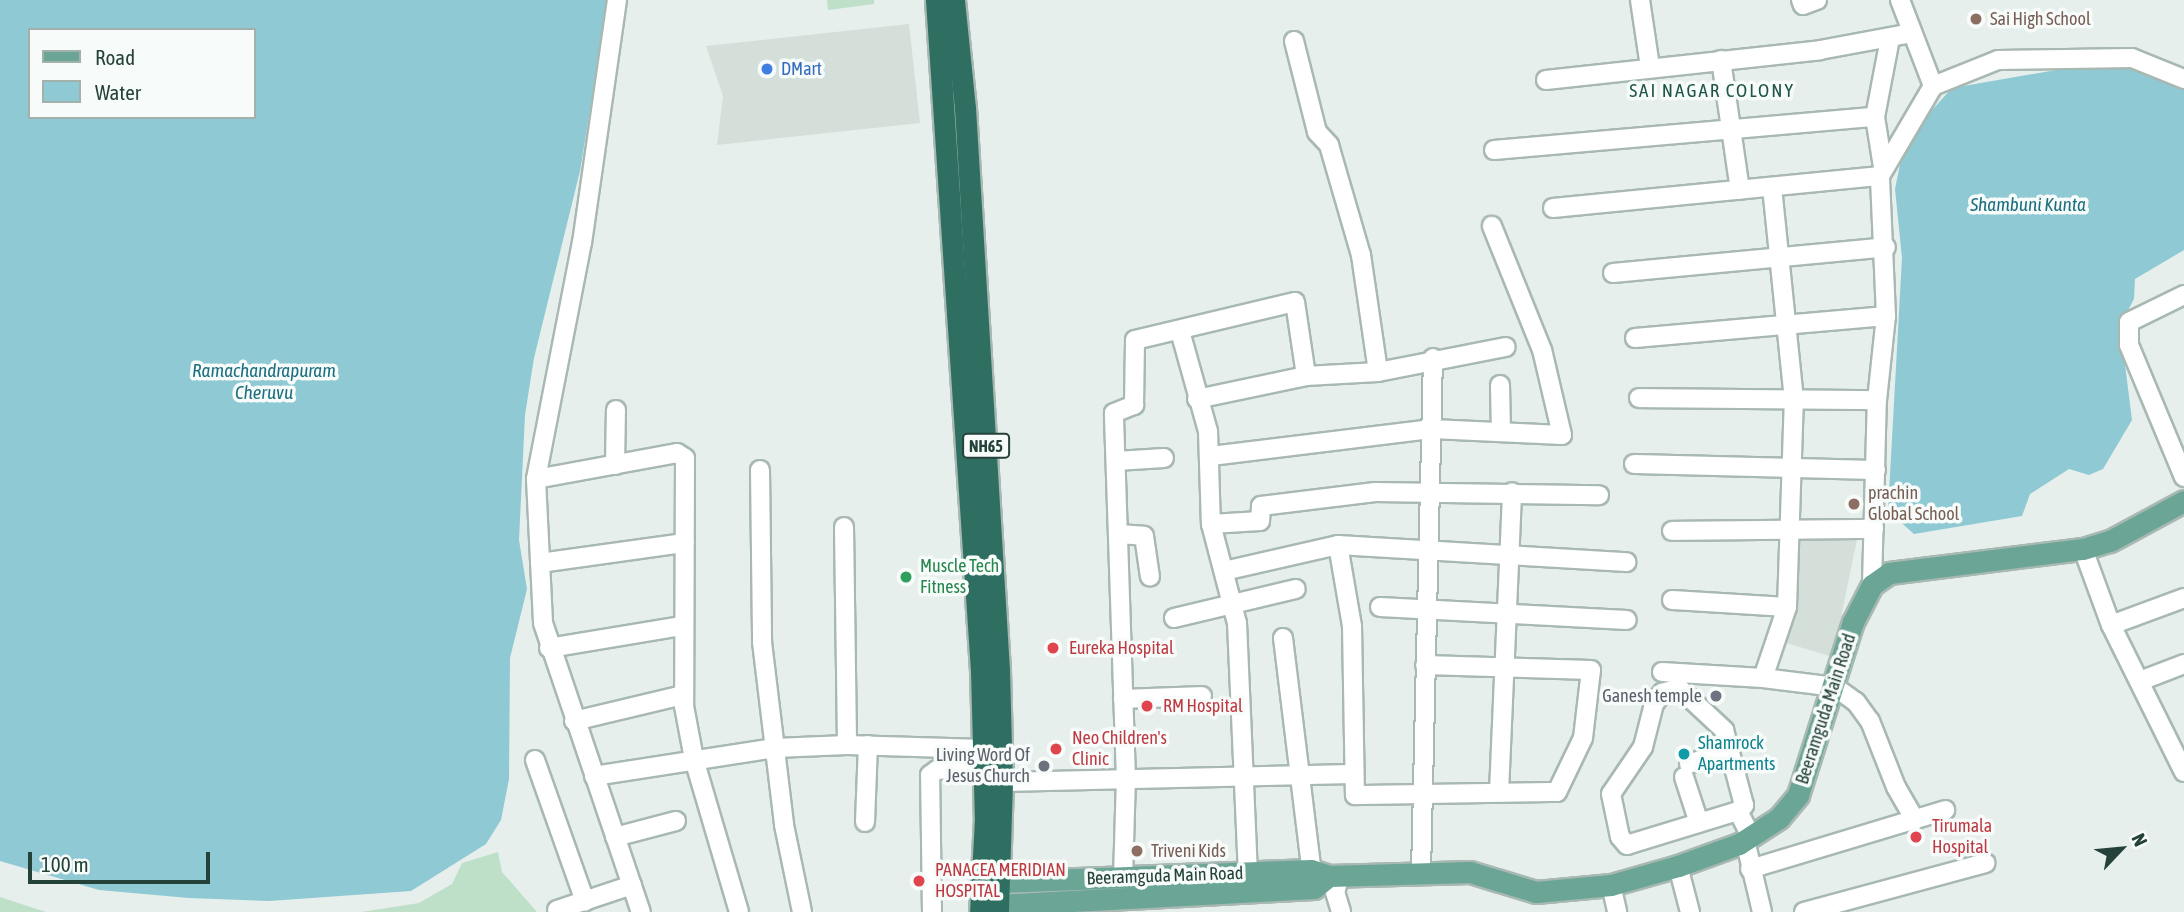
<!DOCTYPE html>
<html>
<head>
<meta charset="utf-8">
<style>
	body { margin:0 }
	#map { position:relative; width:2184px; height:912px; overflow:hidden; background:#e6efeb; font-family:"Asap Condensed",sans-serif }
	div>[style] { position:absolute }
	.built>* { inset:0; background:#d4dfda }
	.green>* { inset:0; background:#bfe0c8 }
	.water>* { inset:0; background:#8ec9d4 }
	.roads { filter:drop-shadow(2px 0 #a8b8b2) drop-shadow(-2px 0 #a8b8b2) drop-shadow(0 2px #a8b8b2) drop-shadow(0 -2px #a8b8b2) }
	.minor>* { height:18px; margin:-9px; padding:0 9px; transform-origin:9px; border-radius:9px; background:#fff }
	.major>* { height:21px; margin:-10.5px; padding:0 10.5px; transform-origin:10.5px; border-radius:10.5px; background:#6aa596 }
	.highway>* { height:21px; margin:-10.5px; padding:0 10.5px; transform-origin:10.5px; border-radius:10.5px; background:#2f6f62 }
	.dots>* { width:19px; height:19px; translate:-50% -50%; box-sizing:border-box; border:4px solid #f7fbf9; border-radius:50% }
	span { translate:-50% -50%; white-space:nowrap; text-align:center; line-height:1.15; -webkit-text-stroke:7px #f7fbf9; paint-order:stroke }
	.shield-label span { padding:2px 5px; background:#f7fbf9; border:2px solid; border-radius:5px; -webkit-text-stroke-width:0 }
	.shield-label { font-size:16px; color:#24423a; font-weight:700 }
	.education-label { font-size:18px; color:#785e54 }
	.left { translate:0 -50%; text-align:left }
	.shop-label { font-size:18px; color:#366cbe }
	.leisure-label { font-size:18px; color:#27864d }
	.health-label { font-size:18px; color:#be3a42 }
	.worship-label { font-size:18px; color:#5b616d }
	.right { translate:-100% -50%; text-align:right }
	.street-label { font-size:18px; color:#24423a }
	.culture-label { font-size:18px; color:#0d838f }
	.neighbourhood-label { font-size:19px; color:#1f5548; letter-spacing:2px }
	.water-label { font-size:19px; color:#1c6f80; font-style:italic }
	.legend { position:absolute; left:28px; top:28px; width:228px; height:91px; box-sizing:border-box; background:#f7fbf9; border:2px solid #a3b1ad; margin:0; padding:9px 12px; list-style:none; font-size:21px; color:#24423a }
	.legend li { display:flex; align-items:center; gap:14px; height:35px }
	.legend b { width:35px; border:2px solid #a3b1ad }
	.north { position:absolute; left:2086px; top:814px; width:70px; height:70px; -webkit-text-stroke:5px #f7fbf9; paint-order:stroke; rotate:64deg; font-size:19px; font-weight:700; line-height:28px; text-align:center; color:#24423a }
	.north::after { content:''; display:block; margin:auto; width:24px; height:32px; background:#24423a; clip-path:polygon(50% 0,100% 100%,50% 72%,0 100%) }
	.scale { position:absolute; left:28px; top:852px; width:182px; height:32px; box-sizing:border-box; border:4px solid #24423a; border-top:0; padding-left:9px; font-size:21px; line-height:24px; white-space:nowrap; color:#24423a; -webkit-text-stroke:5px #f7fbf9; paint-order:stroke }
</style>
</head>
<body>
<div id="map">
	<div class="built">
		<i style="clip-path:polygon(909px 24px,920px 123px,717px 145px,723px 96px,706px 46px)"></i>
		<i style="clip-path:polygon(1797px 530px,1857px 539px,1833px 657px,1783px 642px)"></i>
	</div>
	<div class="green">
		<i style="clip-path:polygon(827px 0,874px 0,874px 4px,828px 10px)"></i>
		<i style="clip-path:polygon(498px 852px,502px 872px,537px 912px,361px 912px,419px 903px,452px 884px,462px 863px)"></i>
		<i style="clip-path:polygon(0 897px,46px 912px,0 912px)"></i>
	</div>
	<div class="water">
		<i style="clip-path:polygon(evenodd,0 0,608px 0,580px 171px,534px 358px,525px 415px,519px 540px,527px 589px,510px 658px,509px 779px,501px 820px,486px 844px,411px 891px,269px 901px,189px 898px,99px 890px,0 861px,0 0,30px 30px,254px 30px,254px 117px,30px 117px,30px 30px)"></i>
		<i style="clip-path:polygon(2120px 67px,2144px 68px,2184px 85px,2184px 250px,2135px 279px,2134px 299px,2120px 325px,2132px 420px,2103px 469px,2089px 475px,2069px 469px,2030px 494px,2022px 516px,1914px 534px,1888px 511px,1902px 258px,1895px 189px,1905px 140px,1952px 88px,2068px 68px)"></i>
	</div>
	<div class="roads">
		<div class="minor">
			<i style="left:617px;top:0;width:245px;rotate:98.2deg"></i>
			<i style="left:582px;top:242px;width:241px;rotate:101deg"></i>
			<i style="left:536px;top:479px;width:144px;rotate:87.2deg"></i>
			<i style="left:543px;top:623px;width:305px;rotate:71.3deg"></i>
			<i style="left:1640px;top:0;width:68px;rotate:81.5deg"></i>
			<i style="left:1801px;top:0;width:5px;rotate:68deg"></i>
			<i style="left:1803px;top:5px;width:15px;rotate:-20deg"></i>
			<i style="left:1900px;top:0;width:92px;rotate:69deg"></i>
			<i style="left:1294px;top:41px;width:94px;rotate:75.8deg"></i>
			<i style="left:1317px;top:132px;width:18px;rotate:47deg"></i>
			<i style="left:1329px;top:145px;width:115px;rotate:73.8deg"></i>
			<i style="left:1361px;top:255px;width:118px;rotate:81.7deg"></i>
			<i style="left:1721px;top:60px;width:131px;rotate:81.7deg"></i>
			<i style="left:1546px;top:80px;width:276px;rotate:-6.2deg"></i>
			<i style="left:1820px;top:50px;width:94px;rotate:-10.5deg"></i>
			<i style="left:1494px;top:150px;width:382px;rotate:-5deg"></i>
			<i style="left:1883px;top:167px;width:51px;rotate:-99.1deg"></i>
			<i style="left:1875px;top:117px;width:80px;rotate:-79.2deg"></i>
			<i style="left:1553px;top:208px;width:329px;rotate:-5.6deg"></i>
			<i style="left:1613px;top:273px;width:274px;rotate:-5.4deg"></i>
			<i style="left:2184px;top:295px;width:61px;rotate:153.9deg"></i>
			<i style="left:2129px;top:322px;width:23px;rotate:90deg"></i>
			<i style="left:2129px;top:345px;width:143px;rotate:67.4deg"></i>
			<i style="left:1180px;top:331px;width:104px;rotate:74.4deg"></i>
			<i style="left:1208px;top:431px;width:93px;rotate:88.2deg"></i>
			<i style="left:1211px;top:524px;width:102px;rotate:75.3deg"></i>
			<i style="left:1237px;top:623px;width:250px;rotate:87.5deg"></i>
			<i style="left:1635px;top:338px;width:252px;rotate:-5deg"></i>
			<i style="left:1500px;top:385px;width:47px;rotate:88.8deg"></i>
			<i style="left:1639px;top:398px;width:238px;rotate:0.5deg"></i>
			<i style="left:1197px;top:399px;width:111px;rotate:-11.9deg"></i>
			<i style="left:1306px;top:376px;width:72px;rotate:-3.2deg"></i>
			<i style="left:1378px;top:372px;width:130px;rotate:-11.1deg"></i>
			<i style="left:1211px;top:456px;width:223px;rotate:-7deg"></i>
			<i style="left:1432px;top:429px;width:130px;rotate:2.6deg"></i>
			<i style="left:1562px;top:435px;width:87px;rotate:-103.2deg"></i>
			<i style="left:1542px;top:350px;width:134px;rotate:-112deg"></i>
			<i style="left:1116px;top:461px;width:48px;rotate:-3.6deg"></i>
			<i style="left:1634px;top:464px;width:242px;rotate:1.4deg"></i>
			<i style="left:615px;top:465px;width:55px;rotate:-89deg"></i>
			<i style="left:760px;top:470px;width:172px;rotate:89.3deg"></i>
			<i style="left:762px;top:642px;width:184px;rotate:83.1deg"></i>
			<i style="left:784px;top:825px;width:89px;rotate:78.3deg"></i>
			<i style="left:536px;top:479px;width:143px;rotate:-10.4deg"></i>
			<i style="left:677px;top:453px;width:9px;rotate:32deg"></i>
			<i style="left:685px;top:458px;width:248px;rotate:90.2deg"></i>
			<i style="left:684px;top:706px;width:54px;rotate:79.3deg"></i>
			<i style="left:694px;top:759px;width:159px;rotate:73.6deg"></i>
			<i style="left:1211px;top:524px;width:49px;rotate:-3.5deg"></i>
			<i style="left:1260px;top:521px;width:15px;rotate:-86deg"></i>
			<i style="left:1261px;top:506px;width:115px;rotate:-7deg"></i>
			<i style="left:1375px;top:492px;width:224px;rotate:0.8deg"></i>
			<i style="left:844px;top:527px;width:218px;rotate:89.2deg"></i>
			<i style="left:1672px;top:531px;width:202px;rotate:-0.6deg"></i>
			<i style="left:1118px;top:534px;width:26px;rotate:4deg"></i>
			<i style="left:1144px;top:536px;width:41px;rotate:81.7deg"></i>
			<i style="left:1338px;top:545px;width:289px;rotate:3.4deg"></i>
			<i style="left:2083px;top:549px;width:81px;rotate:69.8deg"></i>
			<i style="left:2111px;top:625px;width:164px;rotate:63.6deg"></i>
			<i style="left:540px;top:563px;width:146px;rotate:-7.9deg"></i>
			<i style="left:1224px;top:571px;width:117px;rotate:-12.8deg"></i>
			<i style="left:1338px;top:545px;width:82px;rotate:80.2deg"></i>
			<i style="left:1352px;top:626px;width:169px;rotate:89deg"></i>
			<i style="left:1355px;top:795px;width:202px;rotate:-0.9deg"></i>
			<i style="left:1557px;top:792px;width:60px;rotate:-64.3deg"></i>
			<i style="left:1583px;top:738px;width:68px;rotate:-83.3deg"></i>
			<i style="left:1591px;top:670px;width:166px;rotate:-178.3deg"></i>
			<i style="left:1872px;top:585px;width:185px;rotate:-88.5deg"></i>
			<i style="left:1877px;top:400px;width:84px;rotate:-83.9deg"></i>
			<i style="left:1886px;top:316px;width:140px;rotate:-92.5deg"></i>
			<i style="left:1880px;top:176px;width:104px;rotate:-59.5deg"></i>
			<i style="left:1933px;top:86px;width:70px;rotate:-21.8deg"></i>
			<i style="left:1998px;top:60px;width:134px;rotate:-0.9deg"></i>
			<i style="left:2132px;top:58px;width:56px;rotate:22deg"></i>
			<i style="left:1672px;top:600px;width:115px;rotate:3.5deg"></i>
			<i style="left:1380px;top:607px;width:247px;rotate:3deg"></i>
			<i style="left:1174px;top:618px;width:125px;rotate:-13.4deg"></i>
			<i style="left:2111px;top:625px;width:78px;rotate:-20.3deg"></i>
			<i style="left:1283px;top:638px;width:245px;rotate:83deg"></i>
			<i style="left:549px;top:648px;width:135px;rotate:-9.4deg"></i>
			<i style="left:1662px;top:672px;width:101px;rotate:3.4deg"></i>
			<i style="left:1763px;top:678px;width:75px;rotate:-71.3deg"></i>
			<i style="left:1787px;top:607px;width:207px;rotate:-88.1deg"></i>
			<i style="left:1794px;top:400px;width:213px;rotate:-95.9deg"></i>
			<i style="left:1763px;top:678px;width:73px;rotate:7.1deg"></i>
			<i style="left:1835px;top:687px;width:26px;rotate:36deg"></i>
			<i style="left:1856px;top:702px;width:24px;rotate:54deg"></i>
			<i style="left:1870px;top:721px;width:71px;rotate:68.5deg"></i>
			<i style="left:1896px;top:787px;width:38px;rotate:60deg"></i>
			<i style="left:2140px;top:681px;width:47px;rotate:-21.1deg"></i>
			<i style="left:1123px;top:699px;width:79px;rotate:-2.2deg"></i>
			<i style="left:574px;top:721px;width:112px;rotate:-13.4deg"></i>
			<i style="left:535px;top:760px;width:150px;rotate:70.5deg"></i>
			<i style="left:1689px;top:764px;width:42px;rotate:-19.3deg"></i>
			<i style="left:594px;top:776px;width:183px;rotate:-8.8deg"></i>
			<i style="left:775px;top:748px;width:72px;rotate:-2.4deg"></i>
			<i style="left:847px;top:745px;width:137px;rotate:1.7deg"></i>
			<i style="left:1684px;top:777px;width:48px;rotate:71.9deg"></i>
			<i style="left:1002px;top:782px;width:352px;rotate:-1.3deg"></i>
			<i style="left:1499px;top:792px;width:300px;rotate:-87.5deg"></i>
			<i style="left:1738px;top:811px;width:116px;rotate:163deg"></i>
			<i style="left:1627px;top:845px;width:11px;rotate:-131deg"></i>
			<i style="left:1620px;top:837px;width:44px;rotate:-101.8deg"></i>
			<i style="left:1611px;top:794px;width:57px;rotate:-55.8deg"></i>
			<i style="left:1643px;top:747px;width:44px;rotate:-75.7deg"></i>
			<i style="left:1654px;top:704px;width:14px;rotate:-54deg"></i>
			<i style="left:1662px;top:693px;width:18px;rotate:-16deg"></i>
			<i style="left:1679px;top:688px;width:62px;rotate:43deg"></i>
			<i style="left:1724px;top:730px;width:78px;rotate:75.1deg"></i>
			<i style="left:1744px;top:805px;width:8px;rotate:135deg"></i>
			<i style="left:1738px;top:811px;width:28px;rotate:63deg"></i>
			<i style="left:865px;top:822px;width:77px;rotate:-87.8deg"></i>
			<i style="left:615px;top:837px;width:63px;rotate:-14.7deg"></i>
			<i style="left:1745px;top:840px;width:74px;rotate:76.7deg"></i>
			<i style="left:1678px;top:866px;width:48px;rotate:75.4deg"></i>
			<i style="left:1750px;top:869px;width:204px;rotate:-16.8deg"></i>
			<i style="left:1421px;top:873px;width:515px;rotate:-88.67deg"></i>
			<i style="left:1340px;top:875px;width:18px;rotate:106deg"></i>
			<i style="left:1335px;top:892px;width:21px;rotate:73deg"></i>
			<i style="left:1123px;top:878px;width:99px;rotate:-88.3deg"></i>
			<i style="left:1126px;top:779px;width:366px;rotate:-91.9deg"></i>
			<i style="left:1114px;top:413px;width:22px;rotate:-22deg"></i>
			<i style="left:1134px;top:405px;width:65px;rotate:-89.1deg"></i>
			<i style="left:1135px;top:340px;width:164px;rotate:-13.4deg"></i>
			<i style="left:1295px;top:302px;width:75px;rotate:81.5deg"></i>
			<i style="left:1611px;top:885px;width:28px;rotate:77deg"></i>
			<i style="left:557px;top:910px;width:79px;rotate:-18.4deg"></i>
			<i style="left:932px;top:912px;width:137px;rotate:-90.8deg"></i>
			<i style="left:930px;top:775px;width:9px;rotate:-36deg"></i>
			<i style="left:937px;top:770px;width:48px;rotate:-4.8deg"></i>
			<i style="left:1804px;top:912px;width:188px;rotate:-15.1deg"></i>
		</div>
		<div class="major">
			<i style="left:999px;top:882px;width:312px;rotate:-2.2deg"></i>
			<i style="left:1311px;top:870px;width:19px;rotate:18deg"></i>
			<i style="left:1329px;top:876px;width:141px;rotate:-1.6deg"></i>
			<i style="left:1470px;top:872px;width:69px;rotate:16.9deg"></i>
			<i style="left:1536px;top:892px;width:75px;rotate:-5.3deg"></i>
			<i style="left:1611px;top:885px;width:70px;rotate:-15.8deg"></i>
			<i style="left:1678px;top:866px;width:65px;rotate:-19.8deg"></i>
			<i style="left:1739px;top:844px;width:48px;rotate:-33deg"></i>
			<i style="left:1779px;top:818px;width:30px;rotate:-50deg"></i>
			<i style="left:1798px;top:795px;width:182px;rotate:-72.4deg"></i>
			<i style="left:1853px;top:622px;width:42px;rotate:-62.8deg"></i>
			<i style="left:1872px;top:585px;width:21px;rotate:-35deg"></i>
			<i style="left:1889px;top:573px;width:195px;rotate:-7.1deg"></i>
			<i style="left:2083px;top:549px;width:28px;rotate:-17deg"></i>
			<i style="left:2110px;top:541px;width:84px;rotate:-28.4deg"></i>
			<i style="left:998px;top:905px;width:316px;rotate:-3.1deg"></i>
			<i style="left:1314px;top:888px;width:19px;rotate:-39deg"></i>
		</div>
		<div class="highway">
			<i style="left:936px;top:0;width:672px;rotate:86.16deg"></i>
			<i style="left:981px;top:670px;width:148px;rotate:88.5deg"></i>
			<i style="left:985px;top:818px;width:94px;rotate:93deg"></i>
			<i style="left:954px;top:0;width:109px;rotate:84.2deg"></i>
			<i style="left:965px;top:108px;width:563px;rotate:86.54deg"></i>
			<i style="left:999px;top:670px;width:112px;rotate:88.5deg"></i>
			<i style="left:1002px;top:782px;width:130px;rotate:91.8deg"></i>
		</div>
	</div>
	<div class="dots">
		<i style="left:1976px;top:19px;background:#8d6e63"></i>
		<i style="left:767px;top:69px;background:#3f7fe0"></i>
		<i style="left:1854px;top:504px;background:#8d6e63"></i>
		<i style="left:906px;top:577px;background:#2e9e5b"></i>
		<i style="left:1053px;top:648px;background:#e0444e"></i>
		<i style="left:1716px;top:696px;background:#6b7280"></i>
		<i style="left:1147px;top:706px;background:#e0444e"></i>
		<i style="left:1056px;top:749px;background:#e0444e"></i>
		<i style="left:1684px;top:754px;background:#0f9aa8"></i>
		<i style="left:1044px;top:766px;background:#6b7280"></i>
		<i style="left:1916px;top:837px;background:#e0444e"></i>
		<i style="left:1137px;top:851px;background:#8d6e63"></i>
		<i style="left:919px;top:881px;background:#e0444e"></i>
	</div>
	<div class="shield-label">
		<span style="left:986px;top:446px">NH65</span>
	</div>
	<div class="education-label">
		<span class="left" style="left:1990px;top:19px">Sai High School</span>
		<span class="left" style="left:1868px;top:504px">prachin<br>Global School</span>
		<span class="left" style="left:1151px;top:851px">Triveni Kids</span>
	</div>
	<div class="shop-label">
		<span class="left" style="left:781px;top:69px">DMart</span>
	</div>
	<div class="leisure-label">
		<span class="left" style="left:920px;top:577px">Muscle Tech<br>Fitness</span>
	</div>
	<div class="health-label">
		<span class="left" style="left:1069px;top:648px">Eureka Hospital</span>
		<span class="left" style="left:1163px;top:706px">RM Hospital</span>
		<span class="left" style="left:1072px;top:749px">Neo Children's<br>Clinic</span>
		<span class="left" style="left:1932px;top:837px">Tirumala<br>Hospital</span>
		<span class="left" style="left:935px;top:881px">PANACEA MERIDIAN<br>HOSPITAL</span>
	</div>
	<div class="worship-label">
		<span class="right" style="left:1702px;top:696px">Ganesh temple</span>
		<span class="right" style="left:1030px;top:766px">Living Word Of<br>Jesus Church</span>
	</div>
	<div class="street-label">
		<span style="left:1826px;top:709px;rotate:-72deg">Beeramguda Main Road</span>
		<span style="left:1165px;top:876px;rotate:-2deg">Beeramguda Main Road</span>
	</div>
	<div class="culture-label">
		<span class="left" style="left:1698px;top:754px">Shamrock<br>Apartments</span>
	</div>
	<div class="neighbourhood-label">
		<span style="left:1712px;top:91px">SAI NAGAR COLONY</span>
	</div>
	<div class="water-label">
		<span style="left:2028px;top:205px">Shambuni Kunta</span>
		<span style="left:264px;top:382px">Ramachandrapuram<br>Cheruvu</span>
	</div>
	<ul class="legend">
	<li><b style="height:9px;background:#6aa596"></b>Road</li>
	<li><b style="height:19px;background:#8ec9d4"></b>Water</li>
	</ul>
	<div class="north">N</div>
	<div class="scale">100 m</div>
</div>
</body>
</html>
